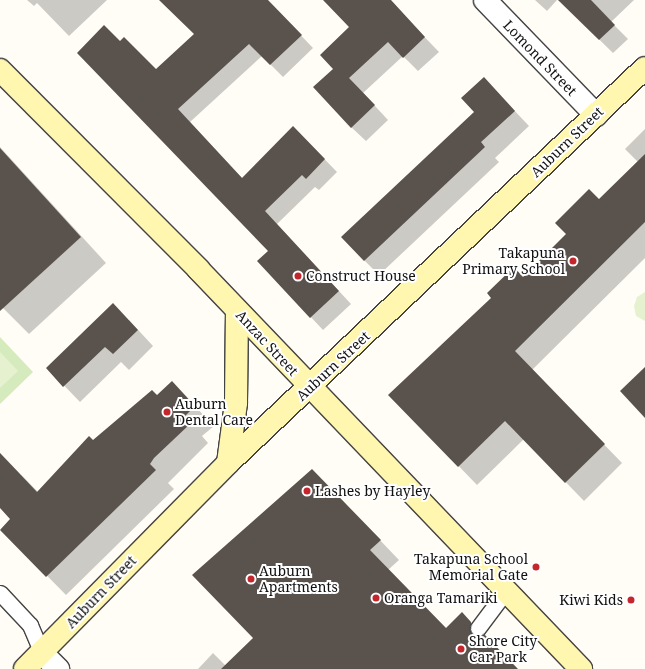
<!DOCTYPE html>
<html>
<head>
<meta charset="utf-8">
<style>
	body { margin:0 }
	#map { position:relative; width:645px; height:669px; overflow:hidden; background:#fffdf5; font-family:"Noto Serif",serif }
	div>[style] { position:absolute }
	.green>* { inset:0; background:#d5ebbd }
	.pitch>* { inset:0; background:#e6f2cf }
	.shadow>* { inset:0; background:#0003 }
	.building>* { inset:0; background:#5a524d }
	.roads { filter:drop-shadow(1px 0 #444) drop-shadow(-1px 0 #444) drop-shadow(0 1px #444) drop-shadow(0 -1px #444) }
	.lane>* { height:15px; margin:-7.5px; padding:0 7.5px; transform-origin:7.5px; border-radius:7.5px; background:#fff }
	.street>* { height:22px; margin:-11px; padding:0 11px; transform-origin:11px; border-radius:11px; background:#fff }
	.secondary>* { height:22px; margin:-11px; padding:0 11px; transform-origin:11px; border-radius:11px; background:#fff6b0 }
	.dots>* { width:11px; height:11px; translate:-50% -50%; box-sizing:border-box; border:2px solid #fff; border-radius:50% }
	span { translate:-50% -50%; white-space:nowrap; text-align:center; line-height:1.15; -webkit-text-stroke:4px #fff; paint-order:stroke }
	.street-label { font-size:14px; color:#111 }
	.poi-label { font-size:14px; color:#111 }
	.right { translate:-100% -50%; text-align:right }
	.left { translate:0 -50%; text-align:left }
</style>
</head>
<body>
<div id="map">
	<div class="green">
		<i style="clip-path:polygon(0 337px,33px 372px,0 404px)"></i>
	</div>
	<div class="pitch">
		<i style="clip-path:polygon(645px 292px,645px 321px,636px 316px,634px 306px,637px 297px)"></i>
		<i style="clip-path:polygon(0 352px,18px 371px,0 388px)"></i>
	</div>
	<div class="shadow">
		<i style="clip-path:polygon(27px 0,107px 0,69px 36px,37px 3px,34px 6px)"></i>
		<i style="clip-path:polygon(161px 0,267px 0,313px 48px,283px 77px,262px 56px,190px 122px,243px 179px,305px 139px,337px 172px,319px 190px,315px 187px,277px 224px,351px 304px,323px 330px,258px 261px,269px 251px,121px 43px,156px 70px,195px 34px)"></i>
		<i style="clip-path:polygon(325px 0,389px 0,439px 52px,418px 71px,403px 56px,363px 93px,388px 120px,366px 141px,351px 127px,335px 69px,350px 28px)"></i>
		<i style="clip-path:polygon(535px 0,557px 0,547px 11px)"></i>
		<i style="clip-path:polygon(559px 0,634px 0,611px 22px,628px 39px,613px 53px)"></i>
		<i style="clip-path:polygon(498px 93px,529px 126px,495px 158px,499px 162px,379px 275px,364px 260px,476px 112px)"></i>
		<i style="clip-path:polygon(645px 129px,645px 258px,532px 370px,622px 463px,584px 501px,524px 439px,477px 485px,390px 395px,523px 278px,638px 162px,625px 149px)"></i>
		<i style="clip-path:polygon(0 147px,106px 263px,29px 334px,0 305px)"></i>
		<i style="clip-path:polygon(129px 320px,153px 346px,129px 370px,121px 362px,80px 402px,47px 368px)"></i>
		<i style="clip-path:polygon(157px 397px,190px 401px,214px 426px,202px 436px,208px 443px,168px 483px,174px 489px,66px 595px,1px 529px,11px 519px,0 507px,0 453px,38px 492px,93px 442px)"></i>
		<i style="clip-path:polygon(331px 489px,399px 560px,388px 570px,446px 629px,462px 614px,517px 669px,198px 669px,213px 653px,226px 666px,255px 638px)"></i>
	</div>
	<div class="building">
		<i style="clip-path:polygon(159px 0,268px 0,302px 35px,270px 65px,249px 44px,178px 109px,242px 178px,293px 126px,325px 159px,306px 179px,302px 175px,265px 211px,339px 291px,310px 318px,257px 261px,268px 251px,77px 53px,104px 25px,120px 41px,124px 37px,156px 69px,194px 34px)"></i>
		<i style="clip-path:polygon(323px 0,391px 0,425px 37px,403px 58px,388px 42px,349px 78px,375px 105px,351px 128px,313px 87px,333px 69px,320px 55px,349px 27px)"></i>
		<i style="clip-path:polygon(558px 0,591px 0,615px 25px,599px 40px)"></i>
		<i style="clip-path:polygon(484px 77px,515px 111px,481px 142px,485px 147px,364px 261px,341px 237px,474px 112px,461px 98px)"></i>
		<i style="clip-path:polygon(0 148px,81px 237px,0 311px)"></i>
		<i style="clip-path:polygon(645px 154px,645px 222px,515px 351px,605px 444px,565px 483px,505px 421px,458px 467px,388px 395px,491px 298px,487px 293px,514px 267px,523px 277px,566px 234px,555px 223px,589px 189px,599px 199px)"></i>
		<i style="clip-path:polygon(113px 303px,138px 330px,113px 354px,105px 347px,63px 387px,46px 368px)"></i>
		<i style="clip-path:polygon(645px 367px,645px 418px,620px 391px)"></i>
		<i style="clip-path:polygon(172px 381px,195px 406px,184px 417px,190px 424px,154px 458px,150px 464px,156px 470px,46px 577px,0 530px,10px 519px,0 508px,0 453px,37px 492px,89px 436px,93px 440px,152px 390px,157px 395px)"></i>
		<i style="clip-path:polygon(312px 469px,381px 540px,370px 550px,446px 628px,462px 612px,471px 622px,472px 635px,484px 634px,518px 669px,221px 669px,253px 638px,192px 575px)"></i>
	</div>
	<div class="roads">
		<div class="lane">
			<i style="left:0;top:593px;width:44px;rotate:46.8deg"></i>
			<i style="left:30px;top:625px;width:30px;rotate:67deg"></i>
			<i style="left:478px;top:628px;width:45px;rotate:-53.1deg"></i>
		</div>
		<div class="street">
			<i style="left:485px;top:0;width:160px;rotate:46deg"></i>
			<i style="left:42px;top:653px;width:23px;rotate:45deg"></i>
		</div>
		<div class="secondary">
			<i style="left:0;top:70px;width:281px;rotate:45.1deg"></i>
			<i style="left:198px;top:269px;width:554px;rotate:46.24deg"></i>
			<i style="left:228px;top:463px;width:61px;rotate:-82.4deg"></i>
			<i style="left:236px;top:403px;width:92px;rotate:-89.4deg"></i>
			<i style="left:25px;top:669px;width:289px;rotate:-45.4deg"></i>
			<i style="left:228px;top:463px;width:574px;rotate:-43.45deg"></i>
		</div>
	</div>
	<div class="dots">
		<i style="left:573px;top:261px;background:#c4262e"></i>
		<i style="left:298px;top:276px;background:#c4262e"></i>
		<i style="left:167px;top:412px;background:#c4262e"></i>
		<i style="left:307px;top:491px;background:#c4262e"></i>
		<i style="left:536px;top:567px;background:#c4262e"></i>
		<i style="left:251px;top:579px;background:#c4262e"></i>
		<i style="left:376px;top:598px;background:#c4262e"></i>
		<i style="left:631px;top:600px;background:#c4262e"></i>
		<i style="left:461px;top:649px;background:#c4262e"></i>
	</div>
	<div class="street-label">
		<span style="left:540px;top:58px;rotate:46deg">Lomond Street</span>
		<span style="left:567px;top:142px;rotate:-44deg">Auburn Street</span>
		<span style="left:267px;top:343px;rotate:47deg">Anzac Street</span>
		<span style="left:333px;top:366px;rotate:-43deg">Auburn Street</span>
		<span style="left:101px;top:592px;rotate:-46deg">Auburn Street</span>
	</div>
	<div class="poi-label">
		<span class="right" style="left:565px;top:261px">Takapuna<br>Primary School</span>
		<span class="left" style="left:306px;top:276px">Construct House</span>
		<span class="left" style="left:175px;top:412px">Auburn<br>Dental Care</span>
		<span class="left" style="left:315px;top:491px">Lashes by Hayley</span>
		<span class="right" style="left:528px;top:567px">Takapuna School<br>Memorial Gate</span>
		<span class="left" style="left:259px;top:579px">Auburn<br>Apartments</span>
		<span class="left" style="left:384px;top:598px">Oranga Tamariki</span>
		<span class="right" style="left:623px;top:600px">Kiwi Kids</span>
		<span class="left" style="left:469px;top:649px">Shore City<br>Car Park</span>
	</div>
</div>
</body>
</html>
